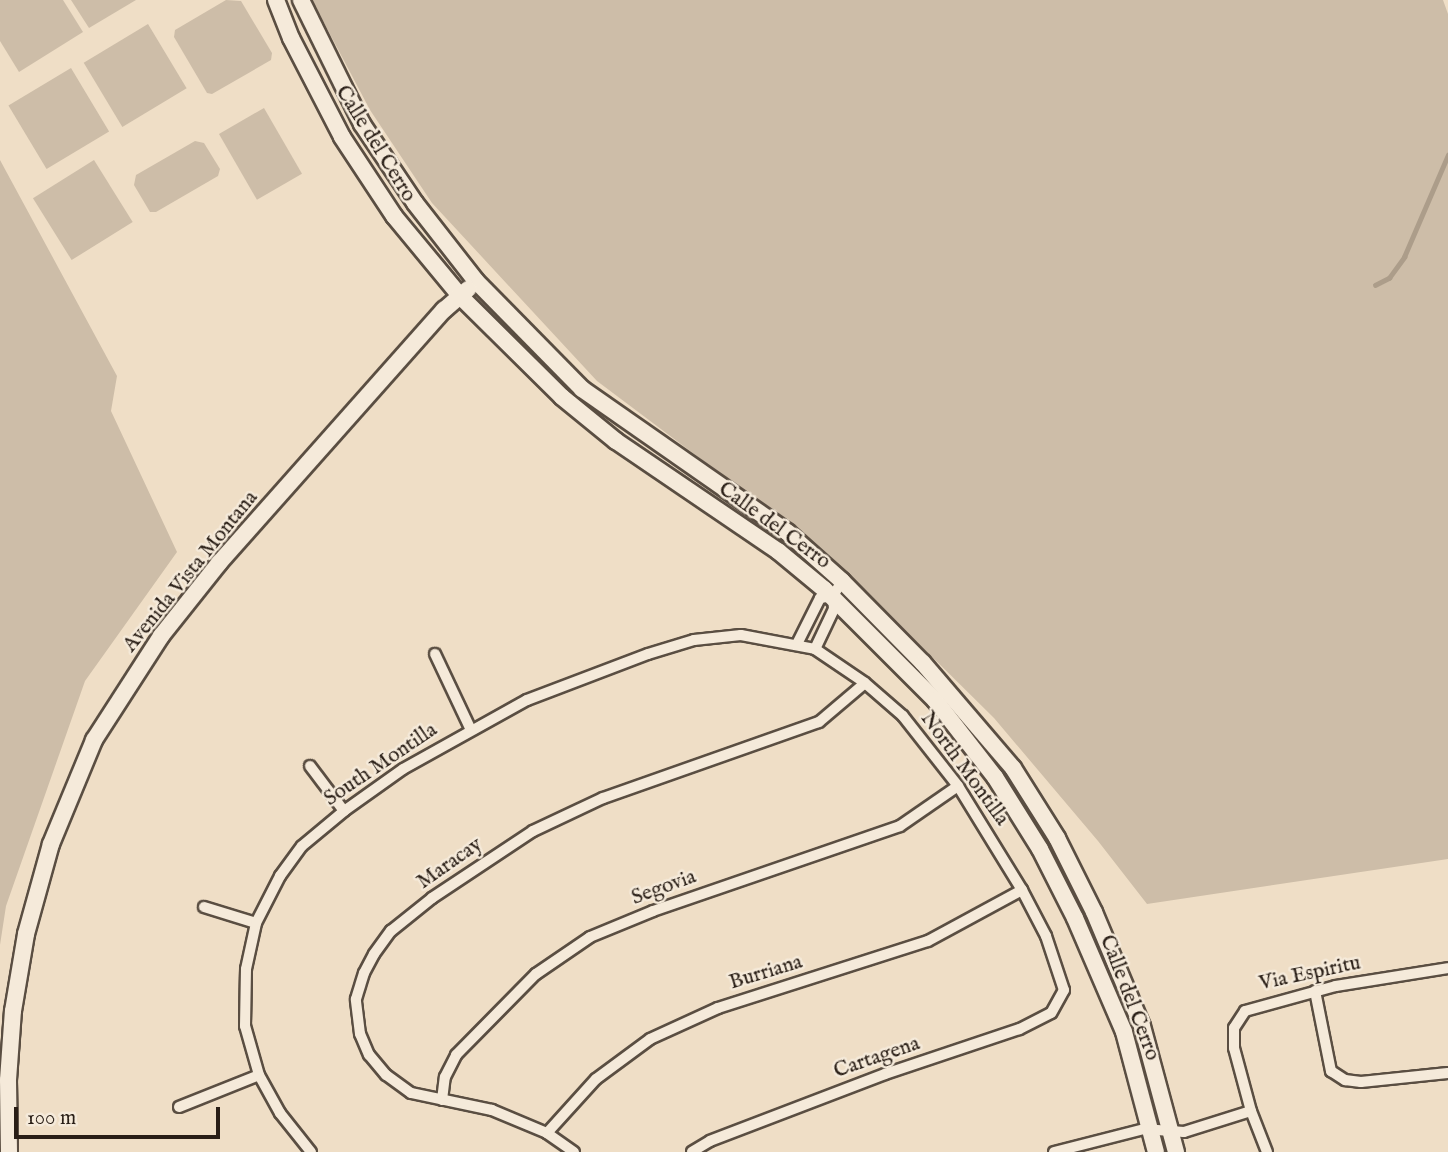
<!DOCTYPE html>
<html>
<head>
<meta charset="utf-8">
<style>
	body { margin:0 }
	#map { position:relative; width:1448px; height:1152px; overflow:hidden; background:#efdec6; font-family:"IM FELL English",serif }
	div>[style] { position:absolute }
	.green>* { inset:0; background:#cdbda8; transform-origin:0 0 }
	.stream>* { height:4.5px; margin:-2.25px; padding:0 2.25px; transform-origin:2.25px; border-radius:2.25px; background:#ac9d8a }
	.roads { filter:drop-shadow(2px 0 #5a4e42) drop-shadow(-2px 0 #5a4e42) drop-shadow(0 2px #5a4e42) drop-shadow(0 -2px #5a4e42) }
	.street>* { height:10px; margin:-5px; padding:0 5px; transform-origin:5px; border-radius:5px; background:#f5eada }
	.secondary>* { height:16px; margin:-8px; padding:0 8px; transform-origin:8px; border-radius:8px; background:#f5eada }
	span { translate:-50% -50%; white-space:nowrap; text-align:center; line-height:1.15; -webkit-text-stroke:5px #f5eada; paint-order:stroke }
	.street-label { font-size:21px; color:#291e16 }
	.scale { position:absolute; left:14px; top:1107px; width:206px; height:32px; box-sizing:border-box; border:4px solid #291e16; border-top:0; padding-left:9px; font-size:21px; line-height:24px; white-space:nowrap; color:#291e16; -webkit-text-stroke:5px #f5eada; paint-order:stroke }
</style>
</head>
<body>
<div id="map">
	<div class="green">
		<i style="clip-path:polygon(0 0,63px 0,83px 32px,19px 72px,0 41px)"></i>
		<i style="clip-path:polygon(71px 0,136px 0,89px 28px)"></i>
		<i style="clip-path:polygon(226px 0,241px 1px,272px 53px,271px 60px,212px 94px,207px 93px,174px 37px,175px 30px)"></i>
		<i style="clip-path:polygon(312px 0,1443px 0,1448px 14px,1448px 859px,1147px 904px,1098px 841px,994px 718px,830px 556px,597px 381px,432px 203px,370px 110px)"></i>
		<i style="left:148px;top:24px;width:75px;height:75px;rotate:59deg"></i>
		<i style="left:71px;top:68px;width:74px;height:73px;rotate:59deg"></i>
		<i style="left:264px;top:108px;width:76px;height:52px;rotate:60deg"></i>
		<i style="clip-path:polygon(195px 141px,204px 143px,220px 169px,218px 176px,156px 212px,150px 212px,134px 185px,136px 175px)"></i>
		<i style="clip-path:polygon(0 160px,117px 376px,111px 411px,177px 552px,85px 681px,6px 906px,0 945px)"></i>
		<i style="left:94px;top:160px;width:73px;height:72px;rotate:58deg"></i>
	</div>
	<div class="stream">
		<i style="left:1375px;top:285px;width:16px;rotate:-27deg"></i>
		<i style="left:1389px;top:278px;width:26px;rotate:-54deg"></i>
		<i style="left:1404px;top:257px;width:111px;rotate:-66.7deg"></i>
	</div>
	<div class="roads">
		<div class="street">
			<i style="left:797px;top:644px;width:51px;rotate:-63.4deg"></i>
			<i style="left:820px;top:598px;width:13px;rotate:-9deg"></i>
			<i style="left:815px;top:649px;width:44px;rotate:-64.6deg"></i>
			<i style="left:834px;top:609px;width:13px;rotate:-94deg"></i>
			<i style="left:833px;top:596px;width:17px;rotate:-59deg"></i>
			<i style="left:435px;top:654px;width:84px;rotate:64.7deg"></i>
			<i style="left:310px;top:766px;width:56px;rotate:52.9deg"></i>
			<i style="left:204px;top:907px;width:54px;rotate:17.1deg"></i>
			<i style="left:1315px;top:991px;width:82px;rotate:78.7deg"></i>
			<i style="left:1331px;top:1071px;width:17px;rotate:33deg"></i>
			<i style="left:1345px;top:1080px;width:16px;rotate:7deg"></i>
			<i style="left:1361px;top:1082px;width:87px;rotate:-5.9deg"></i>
			<i style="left:442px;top:1100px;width:23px;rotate:-83deg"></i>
			<i style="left:445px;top:1077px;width:25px;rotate:-63deg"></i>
			<i style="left:456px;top:1055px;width:114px;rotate:-45.4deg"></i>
			<i style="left:536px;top:974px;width:65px;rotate:-34.4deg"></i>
			<i style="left:590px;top:937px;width:68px;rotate:-22.4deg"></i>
			<i style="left:653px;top:911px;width:261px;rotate:-19deg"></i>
			<i style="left:900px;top:826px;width:70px;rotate:-34.6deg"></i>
			<i style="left:179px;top:1107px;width:86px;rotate:-21.8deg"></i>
			<i style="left:547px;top:1133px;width:73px;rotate:-47.8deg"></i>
			<i style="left:596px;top:1079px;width:67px;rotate:-36.5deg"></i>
			<i style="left:650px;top:1039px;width:75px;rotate:-24.5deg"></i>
			<i style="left:718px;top:1008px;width:220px;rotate:-17.7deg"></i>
			<i style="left:928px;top:941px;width:107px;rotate:-28.5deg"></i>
			<i style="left:311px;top:1152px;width:50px;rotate:-128.5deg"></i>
			<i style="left:280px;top:1113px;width:43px;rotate:-118.9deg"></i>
			<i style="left:259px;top:1075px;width:51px;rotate:-105.9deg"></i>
			<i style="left:245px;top:1026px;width:57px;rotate:-89deg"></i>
			<i style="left:246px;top:969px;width:47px;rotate:-77.7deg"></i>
			<i style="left:256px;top:923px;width:53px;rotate:-62.9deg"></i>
			<i style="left:280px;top:876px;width:37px;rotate:-54deg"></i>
			<i style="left:302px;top:846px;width:55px;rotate:-39.8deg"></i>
			<i style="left:344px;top:811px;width:72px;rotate:-35.4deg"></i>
			<i style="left:403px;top:769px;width:142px;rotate:-29.1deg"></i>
			<i style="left:527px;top:700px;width:129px;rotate:-20.8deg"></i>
			<i style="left:648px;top:654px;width:48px;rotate:-16.9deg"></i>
			<i style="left:694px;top:640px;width:47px;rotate:-6.1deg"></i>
			<i style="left:741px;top:635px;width:75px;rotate:10.7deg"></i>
			<i style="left:815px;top:649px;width:60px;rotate:34.2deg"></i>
			<i style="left:865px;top:683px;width:50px;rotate:41deg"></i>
			<i style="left:903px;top:716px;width:89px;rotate:51.8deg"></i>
			<i style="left:958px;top:786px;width:122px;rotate:58.4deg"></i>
			<i style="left:1022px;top:890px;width:52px;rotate:62.4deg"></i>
			<i style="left:1046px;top:936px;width:57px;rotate:71.6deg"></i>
			<i style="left:1064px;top:990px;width:26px;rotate:119deg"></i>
			<i style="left:1051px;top:1013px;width:36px;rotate:153deg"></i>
			<i style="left:1019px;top:1029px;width:141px;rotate:161.4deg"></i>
			<i style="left:885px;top:1074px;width:187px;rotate:159.1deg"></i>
			<i style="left:710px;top:1141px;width:21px;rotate:149deg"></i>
			<i style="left:574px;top:1152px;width:33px;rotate:-145deg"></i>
			<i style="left:547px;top:1133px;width:60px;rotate:-157.3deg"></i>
			<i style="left:492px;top:1110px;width:83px;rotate:-168.1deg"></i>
			<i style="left:411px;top:1093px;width:31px;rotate:-144deg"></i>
			<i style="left:386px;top:1075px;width:26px;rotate:-130deg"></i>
			<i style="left:369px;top:1055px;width:23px;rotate:-113deg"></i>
			<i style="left:360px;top:1034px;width:35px;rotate:-97deg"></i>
			<i style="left:356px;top:999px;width:27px;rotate:-73deg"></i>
			<i style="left:364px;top:973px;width:21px;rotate:-62deg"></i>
			<i style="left:374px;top:954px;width:29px;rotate:-54deg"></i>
			<i style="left:391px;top:931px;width:53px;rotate:-38.8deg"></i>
			<i style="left:432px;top:898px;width:121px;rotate:-33.6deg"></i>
			<i style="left:533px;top:831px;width:77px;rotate:-25.2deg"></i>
			<i style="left:603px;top:798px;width:229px;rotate:-19.4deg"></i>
			<i style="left:819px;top:722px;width:60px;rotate:-40.3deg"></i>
			<i style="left:1054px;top:1152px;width:93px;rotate:-14.3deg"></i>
			<i style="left:1144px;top:1129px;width:40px;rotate:4.3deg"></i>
			<i style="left:1184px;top:1132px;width:70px;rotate:-17.4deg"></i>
			<i style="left:1267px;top:1152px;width:44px;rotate:-111.3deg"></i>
			<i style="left:1251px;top:1111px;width:65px;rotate:-105.1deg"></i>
			<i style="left:1234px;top:1048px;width:20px;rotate:-90deg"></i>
			<i style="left:1234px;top:1028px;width:20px;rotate:-57deg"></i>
			<i style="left:1245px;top:1011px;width:94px;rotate:-15.4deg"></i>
			<i style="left:1336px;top:986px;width:113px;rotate:-9.1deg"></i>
		</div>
		<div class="secondary">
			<i style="left:276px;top:0;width:41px;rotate:68.5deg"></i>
			<i style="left:291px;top:38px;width:111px;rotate:62.7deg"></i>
			<i style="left:342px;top:137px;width:95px;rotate:56.6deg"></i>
			<i style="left:394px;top:216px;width:105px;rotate:50.4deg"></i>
			<i style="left:461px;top:297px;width:142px;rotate:44.7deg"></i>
			<i style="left:562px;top:397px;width:70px;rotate:39.2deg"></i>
			<i style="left:616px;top:441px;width:196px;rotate:34.2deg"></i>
			<i style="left:778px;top:551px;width:60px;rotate:39.6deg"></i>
			<i style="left:824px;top:589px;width:157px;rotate:45deg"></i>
			<i style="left:935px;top:700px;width:98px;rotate:52.1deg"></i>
			<i style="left:995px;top:777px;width:85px;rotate:58deg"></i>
			<i style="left:1040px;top:849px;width:77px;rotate:63.1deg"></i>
			<i style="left:1075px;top:918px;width:124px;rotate:66.7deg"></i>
			<i style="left:1124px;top:1032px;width:124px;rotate:75.1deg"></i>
			<i style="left:301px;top:0;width:138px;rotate:63.8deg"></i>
			<i style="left:362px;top:124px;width:95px;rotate:56.1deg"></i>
			<i style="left:415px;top:203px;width:99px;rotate:52deg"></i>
			<i style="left:476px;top:281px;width:151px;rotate:45.5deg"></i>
			<i style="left:582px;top:389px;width:250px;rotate:34.9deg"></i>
			<i style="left:787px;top:532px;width:74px;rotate:41.7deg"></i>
			<i style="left:842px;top:581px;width:115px;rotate:45.4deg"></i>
			<i style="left:923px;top:663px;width:138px;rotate:49.4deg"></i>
			<i style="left:1013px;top:768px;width:83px;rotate:57.8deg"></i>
			<i style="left:1057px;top:838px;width:83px;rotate:63.4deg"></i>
			<i style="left:1094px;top:912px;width:124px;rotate:67.2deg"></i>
			<i style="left:1142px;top:1026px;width:131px;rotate:74.9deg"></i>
			<i style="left:9px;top:1152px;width:72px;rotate:-90.8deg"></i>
			<i style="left:8px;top:1080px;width:69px;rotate:-85.9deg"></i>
			<i style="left:13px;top:1011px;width:78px;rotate:-80.4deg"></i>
			<i style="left:26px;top:934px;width:93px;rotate:-74.5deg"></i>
			<i style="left:51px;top:844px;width:113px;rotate:-67.5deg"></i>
			<i style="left:94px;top:740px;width:124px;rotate:-57.2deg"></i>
			<i style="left:161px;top:636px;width:93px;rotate:-51.5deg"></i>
			<i style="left:219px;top:563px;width:339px;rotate:-48.4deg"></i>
			<i style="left:444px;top:310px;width:32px;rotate:-41deg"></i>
		</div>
	</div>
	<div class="street-label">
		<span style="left:375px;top:144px;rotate:58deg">Calle del Cerro</span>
		<span style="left:774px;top:526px;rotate:36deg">Calle del Cerro</span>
		<span style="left:191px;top:572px;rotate:-51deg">Avenida Vista Montana</span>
		<span style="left:381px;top:765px;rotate:-34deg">South Montilla</span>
		<span style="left:964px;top:769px;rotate:54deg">North Montilla</span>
		<span style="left:450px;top:864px;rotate:-35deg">Maracay</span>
		<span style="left:664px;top:888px;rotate:-20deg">Segovia</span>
		<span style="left:766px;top:973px;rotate:-17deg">Burriana</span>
		<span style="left:1310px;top:974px;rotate:-12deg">Via Espiritu</span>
		<span style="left:1129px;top:998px;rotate:69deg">Calle del Cerro</span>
		<span style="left:877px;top:1058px;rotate:-19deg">Cartagena</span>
	</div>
	<div class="scale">100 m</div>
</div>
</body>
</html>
